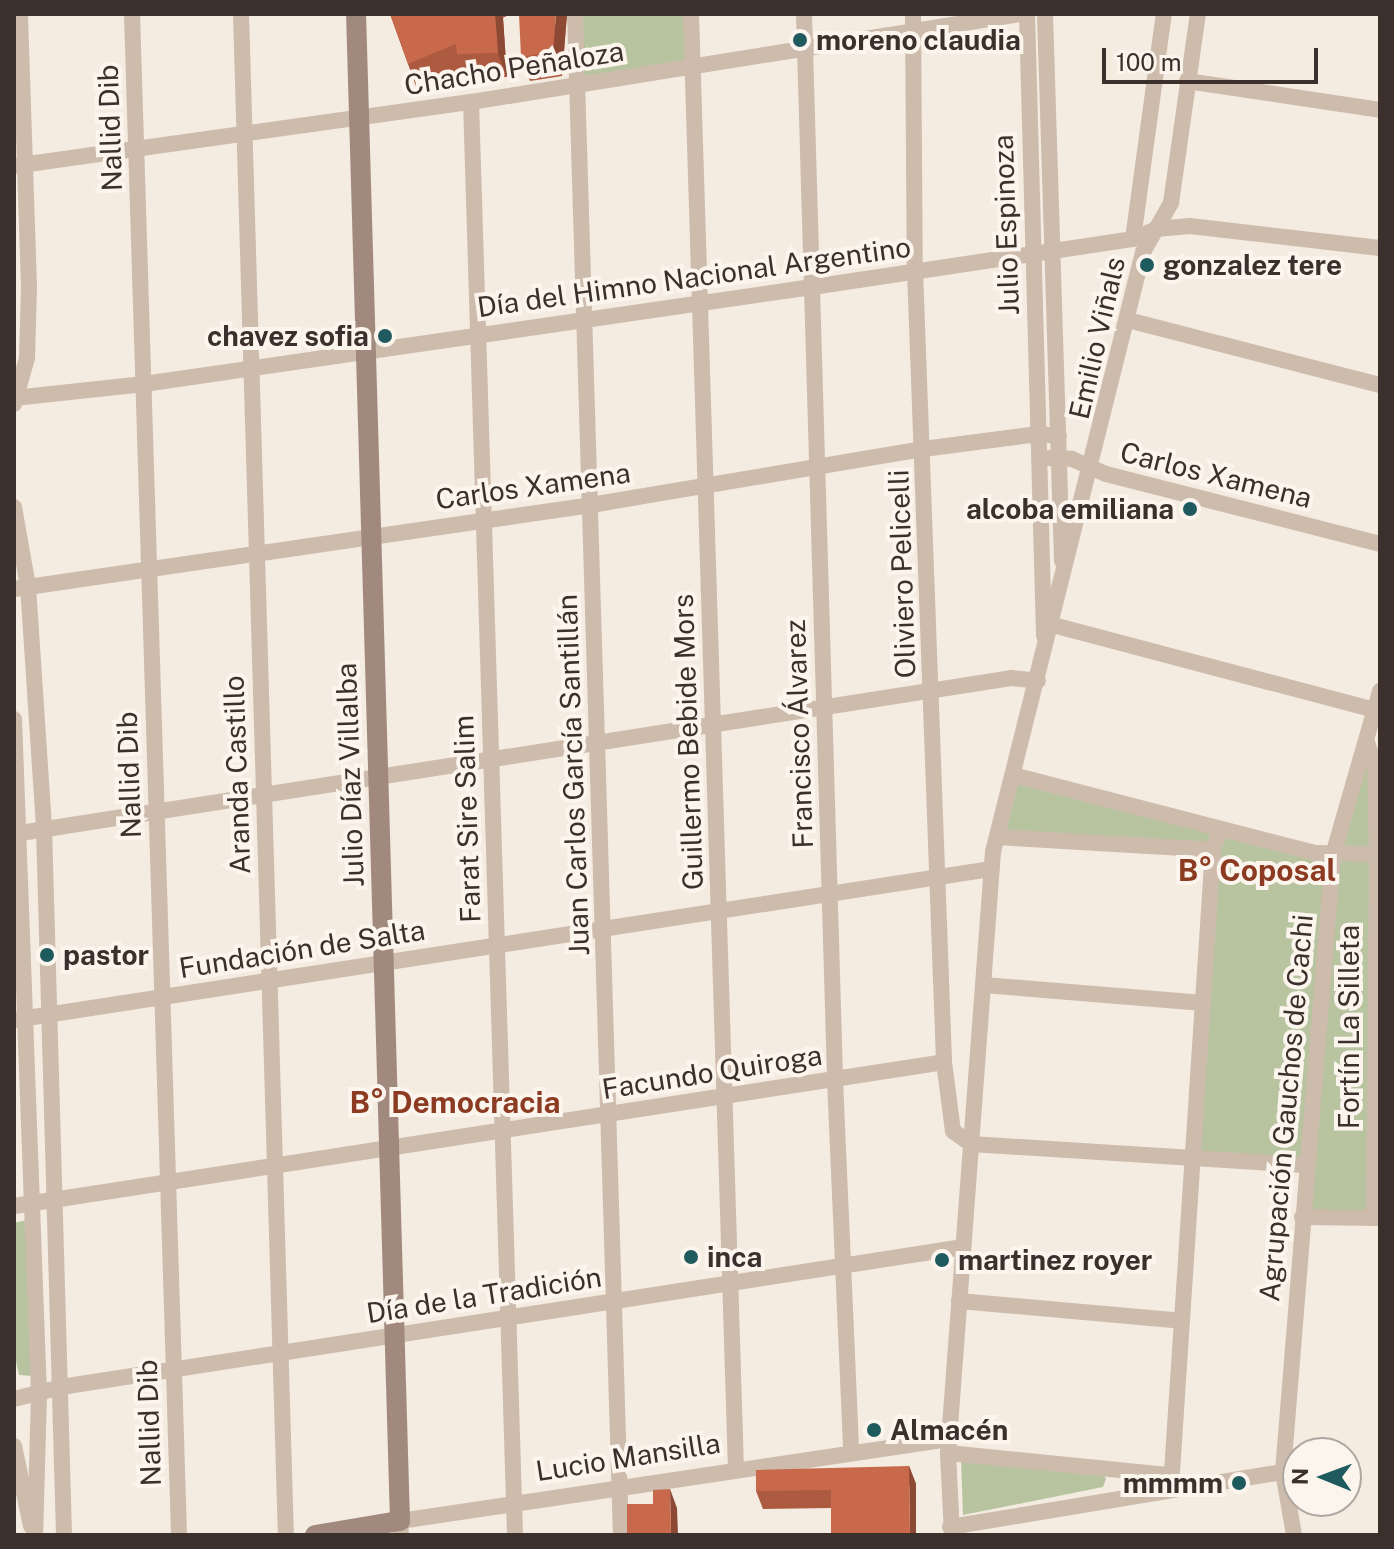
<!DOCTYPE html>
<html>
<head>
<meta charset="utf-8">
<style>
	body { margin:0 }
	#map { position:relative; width:1394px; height:1549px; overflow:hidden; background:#f4ebe1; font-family:"Public Sans",sans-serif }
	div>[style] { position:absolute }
	.green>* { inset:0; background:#b8c4a0 }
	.street>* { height:16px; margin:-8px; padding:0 8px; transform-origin:8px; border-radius:8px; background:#cdbbac }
	.secondary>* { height:20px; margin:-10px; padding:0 10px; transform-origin:10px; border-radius:10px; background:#a18a7d }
	.wall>* { inset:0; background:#ac5a40 }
	.shaded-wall>* { inset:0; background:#8c4a34 }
	.building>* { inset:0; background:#c8694b }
	.dots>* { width:22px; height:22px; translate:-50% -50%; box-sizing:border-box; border:4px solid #fbf5ee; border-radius:50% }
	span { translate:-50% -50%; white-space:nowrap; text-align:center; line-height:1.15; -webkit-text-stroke:8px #fbf5ee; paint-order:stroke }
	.poi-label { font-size:28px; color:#3b302b; font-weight:700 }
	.left { translate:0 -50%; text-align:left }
	.right { translate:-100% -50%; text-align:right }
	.street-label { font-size:28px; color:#3b302b }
	.neighbourhood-label { font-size:30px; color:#8c3b22; font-weight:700 }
	.frame { position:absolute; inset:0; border:16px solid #3b302b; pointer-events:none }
	.north { position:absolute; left:1282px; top:1437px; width:80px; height:80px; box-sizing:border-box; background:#fbf5ee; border:2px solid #aea6a0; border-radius:50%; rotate:271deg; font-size:22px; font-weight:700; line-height:32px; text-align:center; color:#3b302b }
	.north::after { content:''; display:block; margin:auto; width:28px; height:36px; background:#1f5a5e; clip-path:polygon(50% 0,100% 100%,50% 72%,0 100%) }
	.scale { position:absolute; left:1102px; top:48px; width:216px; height:36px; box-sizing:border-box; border:4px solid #3b302b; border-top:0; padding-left:10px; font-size:24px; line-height:28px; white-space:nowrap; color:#3b302b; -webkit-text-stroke:6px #fbf5ee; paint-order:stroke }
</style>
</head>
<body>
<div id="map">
	<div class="green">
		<i style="clip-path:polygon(581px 14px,686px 14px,687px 62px,584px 76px)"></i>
		<i style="clip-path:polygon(1367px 742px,1375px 767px,1374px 1218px,1302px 1217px,1304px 1165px,1193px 1158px,1212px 850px,997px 837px,1013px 775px,1332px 855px)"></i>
		<i style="clip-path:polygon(27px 1220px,32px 1376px,19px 1375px,14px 1352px,14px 1223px)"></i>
		<i style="clip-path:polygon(961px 1459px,1102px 1472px,1106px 1479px,1103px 1487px,963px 1515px)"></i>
	</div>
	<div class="street">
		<i style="left:132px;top:14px;width:1522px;rotate:88.23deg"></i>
		<i style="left:241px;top:14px;width:1522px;rotate:88.31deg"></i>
		<i style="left:575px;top:14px;width:1522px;rotate:88.27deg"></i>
		<i style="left:691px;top:14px;width:1456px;rotate:88.23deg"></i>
		<i style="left:804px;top:14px;width:1066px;rotate:88.33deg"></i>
		<i style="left:835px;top:1080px;width:372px;rotate:87.5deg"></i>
		<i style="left:913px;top:14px;width:256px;rotate:89.6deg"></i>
		<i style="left:915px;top:270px;width:793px;rotate:87.9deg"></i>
		<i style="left:944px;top:1062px;width:70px;rotate:82.6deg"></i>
		<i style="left:953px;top:1131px;width:22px;rotate:36deg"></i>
		<i style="left:971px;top:1144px;width:334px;rotate:3.6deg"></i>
		<i style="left:1027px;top:14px;width:622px;rotate:88.43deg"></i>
		<i style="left:1045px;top:14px;width:547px;rotate:88.22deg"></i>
		<i style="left:1187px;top:81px;width:195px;rotate:8.5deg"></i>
		<i style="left:471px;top:102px;width:1434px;rotate:88.24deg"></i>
		<i style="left:14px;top:166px;width:461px;rotate:-8deg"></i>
		<i style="left:471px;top:102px;width:556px;rotate:-9.11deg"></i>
		<i style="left:1133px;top:239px;width:227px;rotate:-82.2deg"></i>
		<i style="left:1128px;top:320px;width:260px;rotate:14.5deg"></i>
		<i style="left:14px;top:398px;width:131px;rotate:-6.1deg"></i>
		<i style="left:144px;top:384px;width:675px;rotate:-8.26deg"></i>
		<i style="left:812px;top:287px;width:325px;rotate:-8.5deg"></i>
		<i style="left:1133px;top:239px;width:25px;rotate:-23deg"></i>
		<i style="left:1156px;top:229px;width:34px;rotate:-5deg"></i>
		<i style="left:1190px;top:226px;width:191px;rotate:6.6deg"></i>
		<i style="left:14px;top:404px;width:48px;rotate:-74.2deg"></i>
		<i style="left:27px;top:358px;width:71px;rotate:-88.4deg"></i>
		<i style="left:29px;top:287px;width:273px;rotate:-91.9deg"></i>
		<i style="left:1049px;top:458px;width:23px;rotate:2deg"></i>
		<i style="left:1072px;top:459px;width:37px;rotate:24deg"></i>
		<i style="left:1106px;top:474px;width:283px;rotate:14.3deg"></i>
		<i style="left:14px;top:507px;width:80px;rotate:80deg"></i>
		<i style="left:28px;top:586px;width:243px;rotate:86.2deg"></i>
		<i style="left:44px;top:828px;width:707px;rotate:88.38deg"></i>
		<i style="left:14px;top:589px;width:583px;rotate:-8.28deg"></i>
		<i style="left:591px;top:505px;width:337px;rotate:-9.6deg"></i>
		<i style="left:923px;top:449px;width:117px;rotate:-7.4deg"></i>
		<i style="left:1039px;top:434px;width:20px;rotate:6deg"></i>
		<i style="left:1053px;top:625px;width:333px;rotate:14.8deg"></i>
		<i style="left:14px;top:719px;width:676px;rotate:87.88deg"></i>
		<i style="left:39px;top:1395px;width:140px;rotate:91.6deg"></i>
		<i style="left:1367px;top:742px;width:26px;rotate:72deg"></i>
		<i style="left:1375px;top:767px;width:87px;rotate:88.7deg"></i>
		<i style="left:1377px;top:854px;width:364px;rotate:90.5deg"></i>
		<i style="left:1013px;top:775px;width:311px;rotate:14.5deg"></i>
		<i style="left:1314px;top:853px;width:66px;rotate:0.9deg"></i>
		<i style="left:14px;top:834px;width:1009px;rotate:-8.89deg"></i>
		<i style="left:1011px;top:678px;width:27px;rotate:6deg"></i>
		<i style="left:997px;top:837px;width:216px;rotate:3.4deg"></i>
		<i style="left:984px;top:985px;width:220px;rotate:4.7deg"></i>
		<i style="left:14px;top:1020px;width:989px;rotate:-8.79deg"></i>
		<i style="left:14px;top:1206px;width:941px;rotate:-8.8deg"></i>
		<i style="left:1302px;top:1217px;width:78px;rotate:0.7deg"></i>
		<i style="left:959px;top:1301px;width:223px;rotate:5.1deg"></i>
		<i style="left:14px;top:1399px;width:49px;rotate:-14.3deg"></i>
		<i style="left:61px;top:1387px;width:913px;rotate:-8.82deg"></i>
		<i style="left:14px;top:1446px;width:82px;rotate:78deg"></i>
		<i style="left:948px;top:1453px;width:223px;rotate:5.7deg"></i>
		<i style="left:1171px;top:1487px;width:638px;rotate:-86.23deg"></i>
		<i style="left:1213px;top:850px;width:21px;rotate:-71deg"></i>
		<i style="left:950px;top:1527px;width:338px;rotate:-9.4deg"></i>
		<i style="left:401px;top:1535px;width:14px;rotate:-94deg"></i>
		<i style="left:400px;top:1521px;width:555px;rotate:-8.5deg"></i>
		<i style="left:952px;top:1535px;width:82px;rotate:-92.8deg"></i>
		<i style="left:948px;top:1453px;width:603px;rotate:-85.72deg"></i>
		<i style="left:993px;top:852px;width:618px;rotate:-75.96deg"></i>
		<i style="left:1143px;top:252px;width:56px;rotate:-60.3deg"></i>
		<i style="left:1171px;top:203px;width:191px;rotate:-81.9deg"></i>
		<i style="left:1294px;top:1535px;width:64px;rotate:-99.9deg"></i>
		<i style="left:1283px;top:1472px;width:619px;rotate:-85.37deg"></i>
		<i style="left:1333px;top:855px;width:171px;rotate:-74deg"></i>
	</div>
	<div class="secondary">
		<i style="left:315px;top:1535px;width:86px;rotate:-9.4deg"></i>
		<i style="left:400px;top:1521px;width:1508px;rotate:-91.67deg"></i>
	</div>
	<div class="wall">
		<i style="clip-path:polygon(390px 14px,510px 14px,503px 18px,507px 77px,466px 78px,463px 70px,417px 89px)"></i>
		<i style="clip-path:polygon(567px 14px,562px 76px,530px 81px,521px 57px)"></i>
		<i style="clip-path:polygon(909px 1466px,916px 1484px,831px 1508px,763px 1509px,756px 1491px)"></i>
	</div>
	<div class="shaded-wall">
		<i style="clip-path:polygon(495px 14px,501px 14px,503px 18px,507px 77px,498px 53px)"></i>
		<i style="clip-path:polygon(556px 14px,567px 14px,562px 76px,553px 52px)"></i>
		<i style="clip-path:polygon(909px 1466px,916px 1484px,916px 1535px,910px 1535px)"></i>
		<i style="clip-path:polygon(670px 1489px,677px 1508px,678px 1535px,671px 1535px)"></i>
	</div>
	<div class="building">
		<i style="clip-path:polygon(390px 14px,495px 14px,498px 53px,457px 54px,456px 44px,408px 64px)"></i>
		<i style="clip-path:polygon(519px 14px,556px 14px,553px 52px,521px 57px)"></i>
		<i style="clip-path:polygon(909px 1466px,910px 1535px,831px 1535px,831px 1490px,756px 1491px,756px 1470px)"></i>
		<i style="clip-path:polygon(670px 1489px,671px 1535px,627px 1535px,627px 1504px,653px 1504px,653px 1490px)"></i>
	</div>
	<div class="dots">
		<i style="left:800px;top:40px;background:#1f5a5e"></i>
		<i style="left:1147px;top:265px;background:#1f5a5e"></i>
		<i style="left:385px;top:336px;background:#1f5a5e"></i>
		<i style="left:1190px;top:509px;background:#1f5a5e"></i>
		<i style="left:47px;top:955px;background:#1f5a5e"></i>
		<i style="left:691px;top:1257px;background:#1f5a5e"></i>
		<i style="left:942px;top:1260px;background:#1f5a5e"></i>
		<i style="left:874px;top:1430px;background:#1f5a5e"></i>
		<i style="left:1239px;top:1483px;background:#1f5a5e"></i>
	</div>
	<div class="poi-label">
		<span class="left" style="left:816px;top:40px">moreno claudia</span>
		<span class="left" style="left:1163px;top:265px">gonzalez tere</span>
		<span class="right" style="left:369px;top:336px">chavez sofia</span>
		<span class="right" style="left:1174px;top:509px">alcoba emiliana</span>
		<span class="left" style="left:63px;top:955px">pastor</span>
		<span class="left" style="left:707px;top:1257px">inca</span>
		<span class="left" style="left:958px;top:1260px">martinez royer</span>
		<span class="left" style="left:890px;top:1430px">Almacén</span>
		<span class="right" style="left:1223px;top:1483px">mmmm</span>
	</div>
	<div class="street-label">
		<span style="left:514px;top:68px;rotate:-9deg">Chacho Peñaloza</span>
		<span style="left:110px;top:128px;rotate:-92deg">Nallid Dib</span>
		<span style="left:1006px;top:225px;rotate:-92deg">Julio Espinoza</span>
		<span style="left:694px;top:277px;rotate:-8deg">Día del Himno Nacional Argentino</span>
		<span style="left:1097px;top:338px;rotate:-77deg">Emilio Viñals</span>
		<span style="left:1216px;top:475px;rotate:14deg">Carlos Xamena</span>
		<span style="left:533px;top:486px;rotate:-8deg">Carlos Xamena</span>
		<span style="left:902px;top:574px;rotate:-92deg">Oliviero Pelicelli</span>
		<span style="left:799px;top:734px;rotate:-92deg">Francisco Álvarez</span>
		<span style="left:688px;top:742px;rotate:-92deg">Guillermo Bebide Mors</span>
		<span style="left:129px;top:775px;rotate:-92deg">Nallid Dib</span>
		<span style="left:237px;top:775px;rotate:-92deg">Aranda Castillo</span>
		<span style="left:350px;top:775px;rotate:-92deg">Julio Díaz Villalba</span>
		<span style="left:573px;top:775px;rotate:-92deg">Juan Carlos García Santillán</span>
		<span style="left:467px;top:819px;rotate:-92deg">Farat Sire Salim</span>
		<span style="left:302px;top:949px;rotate:-9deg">Fundación de Salta</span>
		<span style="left:1349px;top:1027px;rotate:-90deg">Fortín La Silleta</span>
		<span style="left:712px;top:1072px;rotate:-9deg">Facundo Quiroga</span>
		<span style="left:1286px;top:1108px;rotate:-85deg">Agrupación Gauchos de Cachi</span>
		<span style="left:484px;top:1295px;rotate:-9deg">Día de la Tradición</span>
		<span style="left:149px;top:1423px;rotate:-92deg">Nallid Dib</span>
		<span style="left:628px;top:1457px;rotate:-9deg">Lucio Mansilla</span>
	</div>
	<div class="neighbourhood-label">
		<span style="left:1257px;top:870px">B° Coposal</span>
		<span style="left:455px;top:1102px">B° Democracia</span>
	</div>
	<div class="frame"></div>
	<div class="north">N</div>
	<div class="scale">100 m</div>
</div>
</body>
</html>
